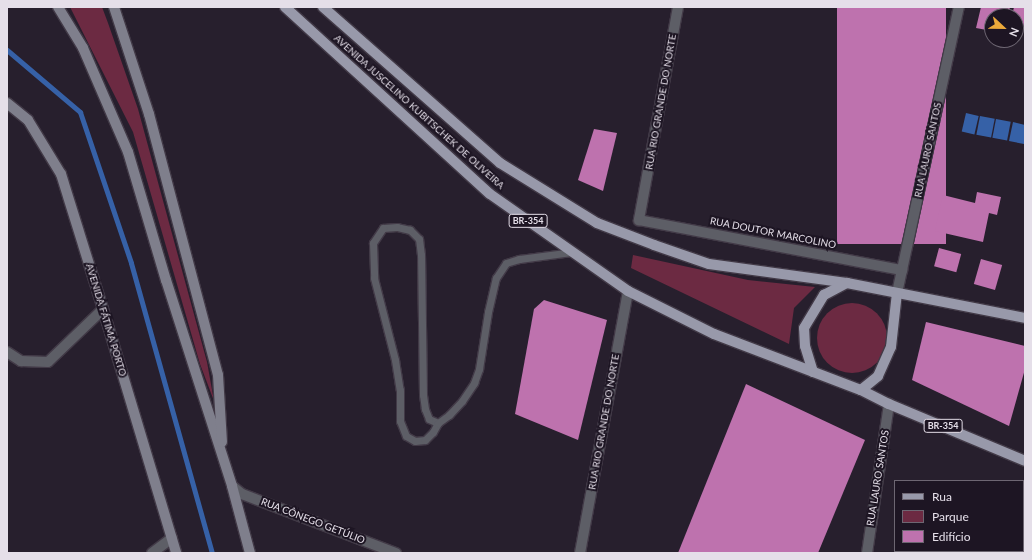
<!DOCTYPE html>
<html>
<head>
<meta charset="utf-8">
<style>
	body { margin:0 }
	#map { position:relative; width:1032px; height:560px; overflow:hidden; background:#271f2d; font-family:Lato,sans-serif }
	div>[style] { position:absolute }
	.green>* { inset:0; background:#6c2a42 }
	.round { border-radius:50% }
	.water>* { inset:0; background:#3661a7; transform-origin:0 0 }
	.stream>* { height:5px; margin:-2.5px; padding:0 2.5px; transform-origin:2.5px; border-radius:2.5px; background:#3661a7 }
	.building>* { inset:0; background:#be72ae; transform-origin:0 0 }
	.roads { filter:drop-shadow(1px 0 #423a47) drop-shadow(-1px 0 #423a47) drop-shadow(0 1px #423a47) drop-shadow(0 -1px #423a47) }
	.service>* { height:7px; margin:-3.5px; padding:0 3.5px; transform-origin:3.5px; border-radius:3.5px; background:#5d5e66 }
	.minor>* { height:10px; margin:-5px; padding:0 5px; transform-origin:5px; border-radius:5px; background:#5d5e66 }
	.secondary>* { height:10px; margin:-5px; padding:0 5px; transform-origin:5px; border-radius:5px; background:#7f7f8c }
	.primary>* { height:10px; margin:-5px; padding:0 5px; transform-origin:5px; border-radius:5px; background:#9899aa }
	span { translate:-50% -50%; white-space:nowrap; text-align:center; line-height:1.15; -webkit-text-stroke:4px #1d1523; paint-order:stroke }
	.shield-label span { padding:1px 3px; background:#1d1523; border:1px solid; border-radius:3px; -webkit-text-stroke-width:0 }
	.shield-label { font-size:9px; color:#e5dfe9; font-weight:700 }
	.street-label { font-size:10px; color:#e5dfe9 }
	.frame { position:absolute; inset:0; border:8px solid #e5dfe9; pointer-events:none }
	.legend { position:absolute; left:894px; top:480px; width:130px; height:72px; box-sizing:border-box; background:#1d1523; border:1px solid #6d6672; margin:0; padding:5px 7px; list-style:none; font-size:12px; color:#e5dfe9 }
	.legend li { display:flex; align-items:center; gap:8px; height:20px }
	.legend b { width:20px; border:1px solid #6d6672 }
	.north { position:absolute; left:984px; top:8px; width:40px; height:40px; box-sizing:border-box; background:#1d1523; border:1px solid #6d6672; border-radius:50%; rotate:112deg; font-size:11px; font-weight:700; line-height:16px; text-align:center; color:#e5dfe9 }
	.north::after { content:''; display:block; margin:auto; width:14px; height:18px; background:#eca93b; clip-path:polygon(50% 0,100% 100%,50% 72%,0 100%) }
</style>
</head>
<body>
<div id="map">
	<div class="green">
		<i style="clip-path:polygon(70px 7px,102px 7px,108px 23px,138px 109px,207px 362px,214px 401px,200px 364px,133px 132px)"></i>
		<i style="clip-path:polygon(633px 255px,748px 280px,815px 287px,794px 308px,789px 344px,631px 268px)"></i>
		<i class="round" style="left:817px;top:303px;width:70px;height:70px"></i>
	</div>
	<div class="water">
		<i style="left:966px;top:113px;width:13px;height:19px;rotate:13deg"></i>
		<i style="left:980px;top:116px;width:15px;height:19px;rotate:11deg"></i>
		<i style="left:996px;top:119px;width:15px;height:19px;rotate:11deg"></i>
		<i style="clip-path:polygon(1013px 122px,1025px 125px,1024px 144px,1009px 141px)"></i>
	</div>
	<div class="stream">
		<i style="left:7px;top:50px;width:96px;rotate:40.3deg"></i>
		<i style="left:80px;top:112px;width:159px;rotate:71.3deg"></i>
		<i style="left:131px;top:263px;width:301px;rotate:74.4deg"></i>
	</div>
	<div class="building">
		<i style="left:837px;top:7px;width:109px;height:237px"></i>
		<i style="clip-path:polygon(981px 7px,1010px 7px,1008px 16px,992px 16px,992px 31px,976px 28px)"></i>
		<i style="clip-path:polygon(1014px 7px,1025px 7px,1025px 26px,1016px 24px,1016px 16px,1012px 16px)"></i>
		<i style="clip-path:polygon(594px 129px,617px 133px,603px 191px,578px 180px)"></i>
		<i style="clip-path:polygon(977px 192px,1001px 197px,997px 215px,989px 213px,983px 242px,935px 231px,943px 195px,975px 203px)"></i>
		<i style="left:939px;top:248px;width:23px;height:19px;rotate:15deg"></i>
		<i style="left:981px;top:259px;width:22px;height:26px;rotate:16deg"></i>
		<i style="clip-path:polygon(544px 300px,607px 320px,578px 440px,515px 414px,534px 309px)"></i>
		<i style="clip-path:polygon(926px 322px,1025px 346px,1025px 369px,1009px 426px,912px 380px)"></i>
		<i style="clip-path:polygon(746px 384px,865px 440px,818px 553px,678px 553px)"></i>
	</div>
	<div class="roads">
		<div class="service">
			<i style="left:438px;top:423px;width:10px;rotate:-156deg"></i>
			<i style="left:429px;top:419px;width:11px;rotate:-112deg"></i>
			<i style="left:425px;top:409px;width:14px;rotate:-98deg"></i>
			<i style="left:423px;top:395px;width:140px;rotate:-90.8deg"></i>
			<i style="left:421px;top:255px;width:16px;rotate:-97deg"></i>
			<i style="left:419px;top:239px;width:13px;rotate:-135deg"></i>
			<i style="left:410px;top:230px;width:13px;rotate:-167deg"></i>
			<i style="left:397px;top:227px;width:14px;rotate:176deg"></i>
			<i style="left:383px;top:228px;width:18px;rotate:124deg"></i>
			<i style="left:373px;top:243px;width:35px;rotate:88deg"></i>
			<i style="left:374px;top:278px;width:85px;rotate:75.6deg"></i>
			<i style="left:395px;top:360px;width:30px;rotate:81deg"></i>
			<i style="left:400px;top:390px;width:31px;rotate:90deg"></i>
			<i style="left:400px;top:421px;width:16px;rotate:68deg"></i>
			<i style="left:406px;top:436px;width:10px;rotate:29deg"></i>
			<i style="left:415px;top:441px;width:10px;rotate:-6deg"></i>
			<i style="left:425px;top:440px;width:11px;rotate:-45deg"></i>
			<i style="left:433px;top:432px;width:10px;rotate:-61deg"></i>
			<i style="left:438px;top:423px;width:14px;rotate:-36deg"></i>
			<i style="left:449px;top:415px;width:19px;rotate:-47deg"></i>
			<i style="left:462px;top:401px;width:22px;rotate:-56deg"></i>
			<i style="left:474px;top:383px;width:15px;rotate:-70deg"></i>
			<i style="left:479px;top:369px;width:58px;rotate:-81deg"></i>
			<i style="left:488px;top:312px;width:35px;rotate:-77deg"></i>
			<i style="left:496px;top:278px;width:18px;rotate:-56deg"></i>
			<i style="left:506px;top:263px;width:14px;rotate:-17deg"></i>
			<i style="left:519px;top:259px;width:53px;rotate:-7.5deg"></i>
		</div>
		<div class="minor">
			<i style="left:678px;top:7px;width:217px;rotate:100.4deg"></i>
			<i style="left:639px;top:220px;width:268px;rotate:10.8deg"></i>
			<i style="left:897px;top:293px;width:293px;rotate:-77.8deg"></i>
			<i style="left:7px;top:352px;width:17px;rotate:33deg"></i>
			<i style="left:21px;top:361px;width:27px;rotate:2deg"></i>
			<i style="left:48px;top:362px;width:76px;rotate:-43.9deg"></i>
			<i style="left:232px;top:486px;width:13px;rotate:39deg"></i>
			<i style="left:242px;top:494px;width:165px;rotate:21deg"></i>
			<i style="left:152px;top:553px;width:25px;rotate:-37deg"></i>
			<i style="left:580px;top:553px;width:266px;rotate:-79.6deg"></i>
			<i style="left:867px;top:553px;width:151px;rotate:-81.6deg"></i>
		</div>
		<div class="secondary">
			<i style="left:58px;top:7px;width:48px;rotate:58.6deg"></i>
			<i style="left:83px;top:48px;width:113px;rotate:66.6deg"></i>
			<i style="left:128px;top:152px;width:134px;rotate:73.5deg"></i>
			<i style="left:166px;top:280px;width:216px;rotate:72.2deg"></i>
			<i style="left:232px;top:486px;width:69px;rotate:75deg"></i>
			<i style="left:114px;top:7px;width:113px;rotate:71.9deg"></i>
			<i style="left:149px;top:114px;width:270px;rotate:75.2deg"></i>
			<i style="left:218px;top:375px;width:67px;rotate:86.6deg"></i>
			<i style="left:7px;top:103px;width:27px;rotate:39deg"></i>
			<i style="left:28px;top:120px;width:63px;rotate:58.6deg"></i>
			<i style="left:61px;top:174px;width:141px;rotate:72.7deg"></i>
			<i style="left:103px;top:309px;width:255px;rotate:73.3deg"></i>
		</div>
		<div class="primary">
			<i style="left:285px;top:7px;width:277px;rotate:42.4deg"></i>
			<i style="left:490px;top:194px;width:169px;rotate:35.1deg"></i>
			<i style="left:628px;top:291px;width:96px;rotate:26.6deg"></i>
			<i style="left:714px;top:334px;width:157px;rotate:20.9deg"></i>
			<i style="left:861px;top:390px;width:31px;rotate:27deg"></i>
			<i style="left:889px;top:404px;width:147px;rotate:22.7deg"></i>
			<i style="left:323px;top:7px;width:236px;rotate:41.4deg"></i>
			<i style="left:500px;top:163px;width:114px;rotate:31.7deg"></i>
			<i style="left:597px;top:223px;width:61px;rotate:21.1deg"></i>
			<i style="left:654px;top:245px;width:58px;rotate:19.1deg"></i>
			<i style="left:709px;top:264px;width:139px;rotate:7.8deg"></i>
			<i style="left:847px;top:283px;width:181px;rotate:11.1deg"></i>
			<i style="left:813px;top:372px;width:27px;rotate:-107deg"></i>
			<i style="left:805px;top:346px;width:18px;rotate:-93deg"></i>
			<i style="left:804px;top:328px;width:39px;rotate:-59deg"></i>
			<i style="left:824px;top:295px;width:26px;rotate:-28deg"></i>
			<i style="left:861px;top:390px;width:22px;rotate:-39deg"></i>
			<i style="left:878px;top:376px;width:32px;rotate:-66deg"></i>
			<i style="left:891px;top:347px;width:54px;rotate:-83.7deg"></i>
		</div>
	</div>
	<div class="shield-label">
		<span style="left:528px;top:221px">BR-354</span>
		<span style="left:943px;top:426px">BR-354</span>
	</div>
	<div class="street-label">
		<span style="left:661px;top:102px;rotate:-80deg">RUA RIO GRANDE DO NORTE</span>
		<span style="left:419px;top:112px;rotate:42deg">AVENIDA JUSCELINO KUBITSCHEK DE OLIVEIRA</span>
		<span style="left:928px;top:150px;rotate:-78deg">RUA LAURO SANTOS</span>
		<span style="left:773px;top:233px;rotate:11deg">RUA DOUTOR MARCOLINO</span>
		<span style="left:106px;top:320px;rotate:73deg">AVENIDA FÁTIMA PORTO</span>
		<span style="left:604px;top:422px;rotate:-80deg">RUA RIO GRANDE DO NORTE</span>
		<span style="left:878px;top:478px;rotate:-81deg">RUA LAURO SANTOS</span>
		<span style="left:313px;top:521px;rotate:21deg">RUA CÔNEGO GETÚLIO</span>
	</div>
	<div class="frame"></div>
	<ul class="legend">
	<li><b style="height:5px;background:#9899aa"></b>Rua</li>
	<li><b style="height:11px;background:#6c2a42"></b>Parque</li>
	<li><b style="height:11px;background:#be72ae"></b>Edifício</li>
	</ul>
	<div class="north">N</div>
</div>
</body>
</html>
